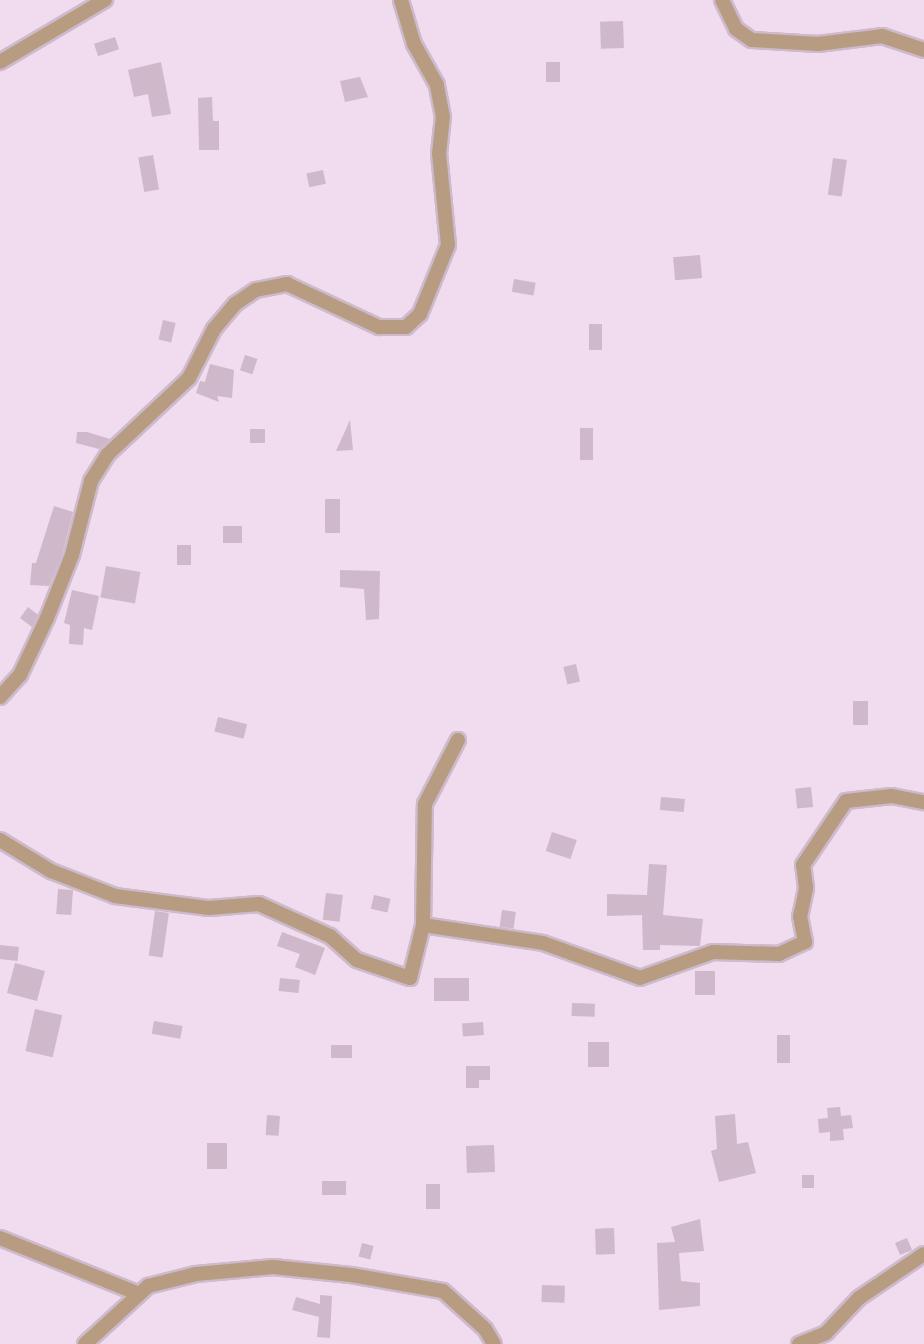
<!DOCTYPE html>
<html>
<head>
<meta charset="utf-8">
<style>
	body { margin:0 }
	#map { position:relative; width:924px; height:1344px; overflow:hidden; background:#f0dbef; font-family:Commissioner,sans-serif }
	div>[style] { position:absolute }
	.building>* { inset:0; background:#ceb8ca; transform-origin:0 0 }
	.roads { filter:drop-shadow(2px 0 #cdbacc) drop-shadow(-2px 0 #cdbacc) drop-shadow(0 2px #cdbacc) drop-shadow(0 -2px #cdbacc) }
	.street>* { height:14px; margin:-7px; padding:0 7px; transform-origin:7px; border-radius:7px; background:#b79c81 }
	span { translate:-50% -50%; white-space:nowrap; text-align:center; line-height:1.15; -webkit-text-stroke:5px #fff; paint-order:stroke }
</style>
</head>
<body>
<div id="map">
	<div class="building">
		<i style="left:623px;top:21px;width:27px;height:23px;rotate:88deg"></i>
		<i style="left:115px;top:37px;width:13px;height:22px;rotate:72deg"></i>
		<i style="clip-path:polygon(161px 62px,171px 114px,152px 117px,148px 94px,134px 97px,128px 70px)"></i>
		<i style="left:546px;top:62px;width:14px;height:20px"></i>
		<i style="clip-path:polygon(360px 77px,368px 97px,345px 102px,340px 81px)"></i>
		<i style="clip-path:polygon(212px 97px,213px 121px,219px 121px,219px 150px,199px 150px,198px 98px)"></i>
		<i style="left:153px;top:155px;width:35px;height:15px;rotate:80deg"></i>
		<i style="left:833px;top:158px;width:14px;height:37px;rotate:8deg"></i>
		<i style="left:323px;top:170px;width:14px;height:17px;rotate:78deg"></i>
		<i style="left:700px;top:255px;width:23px;height:27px;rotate:85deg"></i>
		<i style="left:514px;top:279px;width:22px;height:13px;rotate:10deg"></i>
		<i style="left:163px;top:320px;width:13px;height:20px;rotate:13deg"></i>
		<i style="left:589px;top:324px;width:13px;height:26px"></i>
		<i style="left:245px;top:355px;width:13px;height:16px;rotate:18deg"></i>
		<i style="clip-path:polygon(210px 364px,234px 370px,232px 398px,217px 396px,219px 402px,196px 393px,200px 381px,205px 382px)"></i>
		<i style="clip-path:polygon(350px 420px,353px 450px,336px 451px)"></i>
		<i style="left:593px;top:428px;width:32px;height:13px;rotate:90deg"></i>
		<i style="left:250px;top:429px;width:15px;height:14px"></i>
		<i style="clip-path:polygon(77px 432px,87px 432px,110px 439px,99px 449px,76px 443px)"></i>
		<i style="left:340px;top:499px;width:34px;height:15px;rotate:90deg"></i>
		<i style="clip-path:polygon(54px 506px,73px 512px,62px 555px,49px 586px,30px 585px,32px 563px,36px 563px)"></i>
		<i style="left:223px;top:526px;width:19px;height:17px"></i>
		<i style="left:177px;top:545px;width:14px;height:20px"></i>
		<i style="left:106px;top:566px;width:35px;height:32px;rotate:10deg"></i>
		<i style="clip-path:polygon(340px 570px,380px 571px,379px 619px,366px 620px,364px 589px,340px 587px)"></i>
		<i style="clip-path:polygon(72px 590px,99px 596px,92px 630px,84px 628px,83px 645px,69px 644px,70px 625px,64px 623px)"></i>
		<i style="clip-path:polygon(28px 607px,38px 615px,32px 627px,20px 618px)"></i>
		<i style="left:576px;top:664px;width:18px;height:13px;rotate:77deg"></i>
		<i style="left:853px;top:701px;width:15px;height:24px"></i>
		<i style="left:218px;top:717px;width:30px;height:15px;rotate:14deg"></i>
		<i style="left:811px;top:787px;width:20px;height:16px;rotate:84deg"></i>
		<i style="left:661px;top:797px;width:24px;height:13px;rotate:5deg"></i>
		<i style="left:552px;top:832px;width:26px;height:20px;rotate:18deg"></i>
		<i style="clip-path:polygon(649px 864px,667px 865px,663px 915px,703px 919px,700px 946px,660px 945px,660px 950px,643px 950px,642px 915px,607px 916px,607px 894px,647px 895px)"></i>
		<i style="left:58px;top:889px;width:15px;height:25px;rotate:4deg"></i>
		<i style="left:326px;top:893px;width:17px;height:27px;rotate:7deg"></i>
		<i style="left:374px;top:895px;width:17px;height:14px;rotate:13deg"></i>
		<i style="left:502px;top:910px;width:14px;height:17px;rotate:8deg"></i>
		<i style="left:155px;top:911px;width:14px;height:45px;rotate:8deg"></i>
		<i style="clip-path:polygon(282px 932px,325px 948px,315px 975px,295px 967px,300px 954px,277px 946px)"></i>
		<i style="left:0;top:945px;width:19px;height:14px;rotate:6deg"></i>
		<i style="left:15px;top:963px;width:31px;height:31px;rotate:15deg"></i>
		<i style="left:715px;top:971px;width:24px;height:20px;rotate:90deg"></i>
		<i style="left:280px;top:978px;width:20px;height:13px;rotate:6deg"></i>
		<i style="left:434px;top:978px;width:35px;height:23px"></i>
		<i style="left:572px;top:1003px;width:23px;height:13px;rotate:2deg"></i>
		<i style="left:35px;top:1009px;width:28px;height:43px;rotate:13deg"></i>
		<i style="left:154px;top:1021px;width:29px;height:13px;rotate:10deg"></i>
		<i style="left:483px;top:1022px;width:13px;height:21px;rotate:86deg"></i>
		<i style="left:777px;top:1035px;width:13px;height:28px"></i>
		<i style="left:588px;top:1042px;width:21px;height:25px"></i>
		<i style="left:331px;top:1045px;width:21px;height:13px"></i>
		<i style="clip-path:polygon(466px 1066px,490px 1066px,490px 1080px,479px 1080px,479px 1088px,466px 1088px)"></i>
		<i style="clip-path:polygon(840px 1107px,841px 1116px,851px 1115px,853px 1128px,843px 1129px,844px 1140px,830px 1141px,830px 1132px,819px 1133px,818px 1119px,828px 1118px,827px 1108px)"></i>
		<i style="clip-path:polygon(735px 1114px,737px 1144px,748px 1142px,756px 1173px,719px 1182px,711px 1151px,717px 1149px,715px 1116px)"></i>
		<i style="left:267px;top:1115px;width:13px;height:20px;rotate:4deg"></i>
		<i style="left:207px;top:1143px;width:20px;height:26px"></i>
		<i style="left:494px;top:1145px;width:27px;height:28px;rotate:88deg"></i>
		<i style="left:802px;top:1175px;width:12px;height:13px"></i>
		<i style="left:322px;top:1181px;width:24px;height:14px"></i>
		<i style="left:426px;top:1184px;width:14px;height:25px"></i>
		<i style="clip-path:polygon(700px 1219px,704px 1251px,679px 1253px,681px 1281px,700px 1283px,700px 1306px,659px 1310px,657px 1243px,675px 1242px,671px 1227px)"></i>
		<i style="left:614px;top:1228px;width:26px;height:19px;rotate:88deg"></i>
		<i style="left:907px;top:1238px;width:13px;height:13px;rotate:67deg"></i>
		<i style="left:362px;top:1243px;width:12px;height:14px;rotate:14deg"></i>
		<i style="left:542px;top:1285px;width:23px;height:17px;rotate:2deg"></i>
		<i style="clip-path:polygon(320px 1295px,332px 1296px,330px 1338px,317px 1337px,319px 1317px,292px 1310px,296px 1297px,320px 1304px)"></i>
	</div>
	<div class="roads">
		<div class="street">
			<i style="left:722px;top:0;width:32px;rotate:64deg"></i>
			<i style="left:736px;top:29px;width:19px;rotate:35deg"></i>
			<i style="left:752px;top:40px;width:66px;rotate:3.5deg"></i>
			<i style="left:818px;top:44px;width:64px;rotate:-7.1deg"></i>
			<i style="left:882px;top:36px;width:44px;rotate:18.4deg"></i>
			<i style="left:0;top:62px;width:122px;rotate:-30.6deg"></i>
			<i style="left:0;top:697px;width:30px;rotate:-48deg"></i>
			<i style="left:20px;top:675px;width:63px;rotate:-64.7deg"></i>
			<i style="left:47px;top:618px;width:68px;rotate:-68.4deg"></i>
			<i style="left:72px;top:555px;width:76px;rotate:-75.6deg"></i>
			<i style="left:91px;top:481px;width:31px;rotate:-58deg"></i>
			<i style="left:107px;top:455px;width:112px;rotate:-43.2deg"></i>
			<i style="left:189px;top:378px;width:55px;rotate:-63deg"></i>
			<i style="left:214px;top:329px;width:33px;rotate:-50deg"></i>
			<i style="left:235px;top:304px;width:25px;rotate:-34deg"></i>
			<i style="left:256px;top:290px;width:32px;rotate:-11deg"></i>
			<i style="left:287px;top:284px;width:102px;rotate:25.1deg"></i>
			<i style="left:379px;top:327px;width:27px"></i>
			<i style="left:406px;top:327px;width:19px;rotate:-43deg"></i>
			<i style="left:420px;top:314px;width:74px;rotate:-67.9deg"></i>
			<i style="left:448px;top:245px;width:91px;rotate:-95.6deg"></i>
			<i style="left:439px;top:154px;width:37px;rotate:-84deg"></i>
			<i style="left:443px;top:117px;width:33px;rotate:-101deg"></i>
			<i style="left:437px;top:85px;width:47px;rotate:-119.3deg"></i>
			<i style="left:414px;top:44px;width:46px;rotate:-106.5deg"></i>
			<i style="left:0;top:840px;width:60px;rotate:31.3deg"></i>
			<i style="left:51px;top:871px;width:69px;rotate:21.3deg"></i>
			<i style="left:115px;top:896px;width:95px;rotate:7.3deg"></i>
			<i style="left:209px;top:908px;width:50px;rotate:-4.6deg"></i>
			<i style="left:259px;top:904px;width:78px;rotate:24.3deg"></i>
			<i style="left:330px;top:936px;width:36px;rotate:42deg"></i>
			<i style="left:357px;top:960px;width:56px;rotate:18.8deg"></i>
			<i style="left:410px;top:978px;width:55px;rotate:-76.2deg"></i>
			<i style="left:423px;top:925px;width:121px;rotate:8.5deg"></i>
			<i style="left:543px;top:943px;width:103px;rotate:19.8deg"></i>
			<i style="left:640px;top:978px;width:77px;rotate:-19.6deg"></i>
			<i style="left:713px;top:952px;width:66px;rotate:1.7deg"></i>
			<i style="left:779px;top:954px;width:29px;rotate:-25deg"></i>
			<i style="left:805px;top:942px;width:25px;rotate:-101deg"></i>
			<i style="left:800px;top:917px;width:30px;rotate:-78deg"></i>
			<i style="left:806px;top:888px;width:23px;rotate:-97deg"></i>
			<i style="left:803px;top:865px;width:77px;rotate:-56.1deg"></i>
			<i style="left:846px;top:801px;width:46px;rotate:-6.2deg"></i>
			<i style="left:892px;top:796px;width:33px;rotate:11deg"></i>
			<i style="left:423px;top:925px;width:121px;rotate:-89.1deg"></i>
			<i style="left:425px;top:804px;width:72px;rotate:-62.7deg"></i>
			<i style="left:0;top:1238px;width:148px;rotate:21.9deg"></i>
			<i style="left:85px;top:1344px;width:86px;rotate:-42.6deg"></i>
			<i style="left:148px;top:1286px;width:49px;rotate:-14deg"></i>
			<i style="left:196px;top:1274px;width:77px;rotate:-5.2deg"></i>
			<i style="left:273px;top:1267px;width:78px;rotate:5.9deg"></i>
			<i style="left:351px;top:1275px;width:93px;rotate:9.9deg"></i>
			<i style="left:443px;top:1291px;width:57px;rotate:42.1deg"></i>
			<i style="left:485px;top:1329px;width:17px;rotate:59deg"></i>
			<i style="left:799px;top:1344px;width:29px;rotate:-22deg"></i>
			<i style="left:826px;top:1333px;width:48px;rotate:-46.7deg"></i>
			<i style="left:859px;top:1298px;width:78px;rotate:-34.1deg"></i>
		</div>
	</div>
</div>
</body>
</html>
